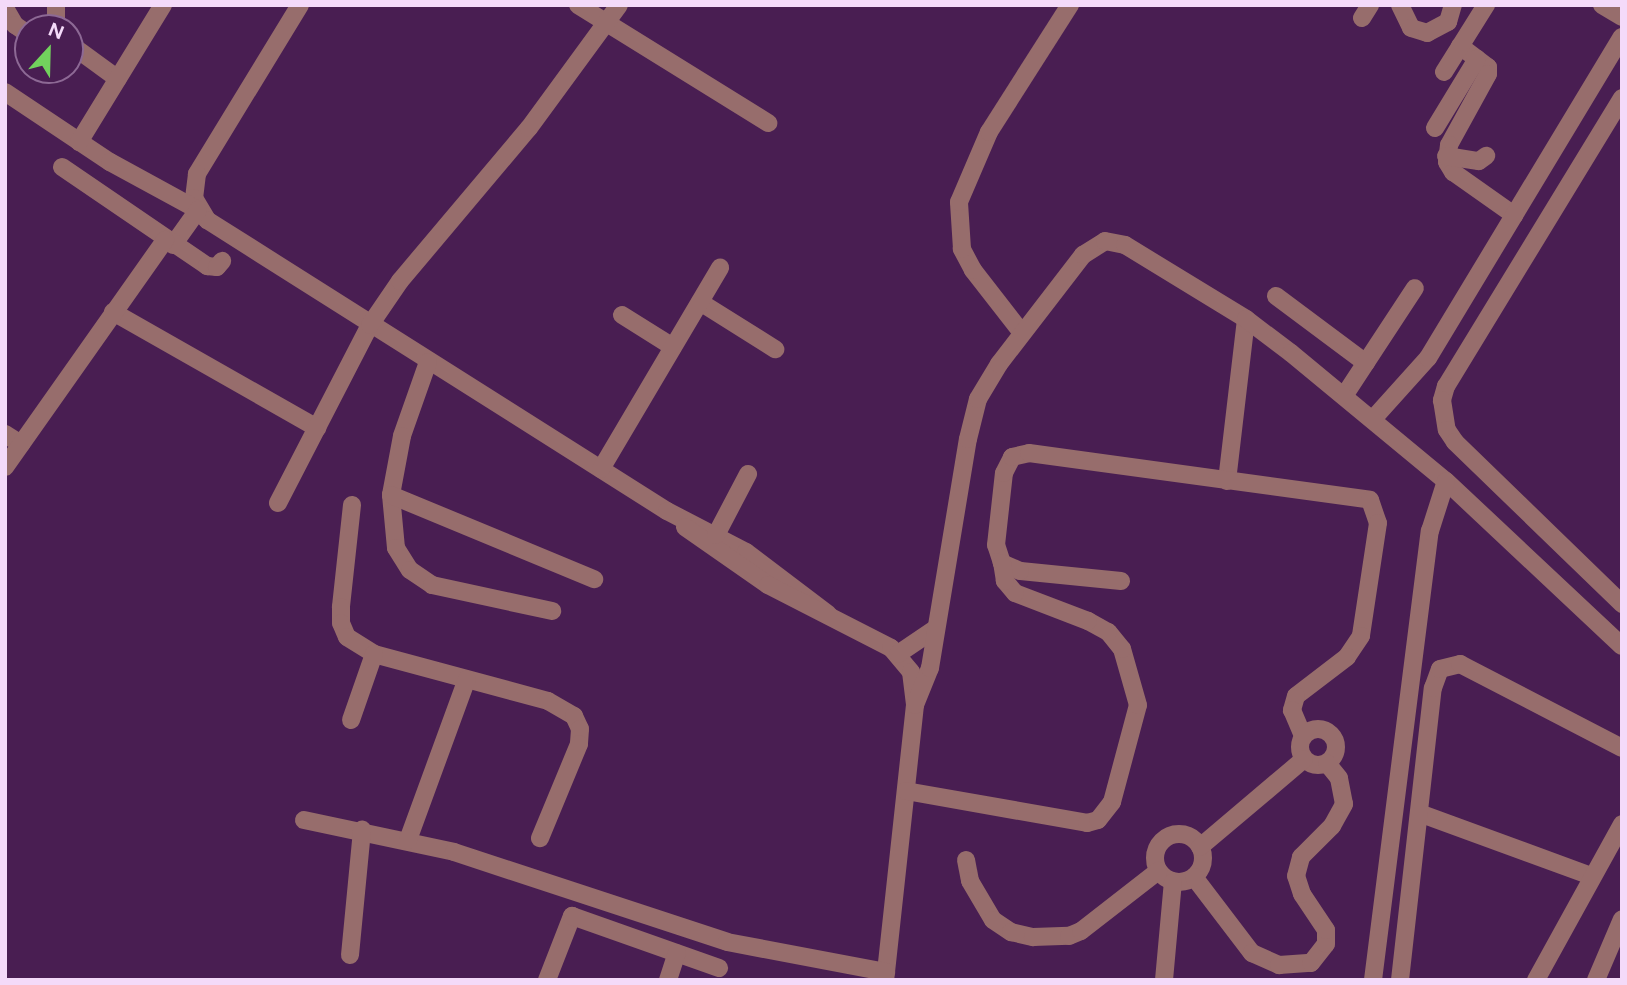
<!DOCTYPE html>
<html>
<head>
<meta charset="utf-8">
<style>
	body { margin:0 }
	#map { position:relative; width:1627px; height:985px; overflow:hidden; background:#491e52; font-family:Figtree,sans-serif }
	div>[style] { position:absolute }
	.minor>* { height:18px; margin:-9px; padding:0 9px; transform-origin:9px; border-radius:9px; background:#976d6c }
	.minor>.ring { margin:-9px; padding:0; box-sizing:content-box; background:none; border:18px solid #976d6c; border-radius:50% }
	span { translate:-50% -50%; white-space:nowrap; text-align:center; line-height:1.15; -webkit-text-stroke:7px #491e52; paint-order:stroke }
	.frame { position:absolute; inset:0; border:7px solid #f4daf9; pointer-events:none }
	.north { position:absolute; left:14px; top:14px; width:70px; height:70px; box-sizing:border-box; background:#491e52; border:2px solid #8d6995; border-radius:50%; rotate:22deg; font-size:19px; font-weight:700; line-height:28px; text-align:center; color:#f4daf9 }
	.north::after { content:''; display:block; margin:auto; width:24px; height:32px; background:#72d25d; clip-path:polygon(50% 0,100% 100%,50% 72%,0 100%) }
</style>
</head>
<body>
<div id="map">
	<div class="minor">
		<i style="left:56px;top:5px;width:23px;rotate:90deg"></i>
		<i style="left:300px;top:5px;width:198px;rotate:121.4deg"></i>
		<i style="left:197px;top:174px;width:24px;rotate:97deg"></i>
		<i style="left:194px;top:198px;width:26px;rotate:59deg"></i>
		<i style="left:207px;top:220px;width:544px;rotate:32.32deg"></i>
		<i style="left:667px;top:511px;width:89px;rotate:27.4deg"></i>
		<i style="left:746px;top:552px;width:103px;rotate:37.1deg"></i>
		<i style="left:578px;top:5px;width:224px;rotate:31.8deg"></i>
		<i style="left:1400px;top:5px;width:25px;rotate:64deg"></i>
		<i style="left:1411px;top:28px;width:17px;rotate:17deg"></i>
		<i style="left:1427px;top:33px;width:24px;rotate:-28deg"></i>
		<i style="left:1448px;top:22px;width:18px;rotate:-74deg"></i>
		<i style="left:1602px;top:5px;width:23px;rotate:31deg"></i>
		<i style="left:5px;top:8px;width:20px;rotate:60deg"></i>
		<i style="left:15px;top:25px;width:16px;rotate:35deg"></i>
		<i style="left:1362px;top:18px;width:15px;rotate:-58deg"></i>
		<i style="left:70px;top:44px;width:59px;rotate:36.1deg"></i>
		<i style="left:1460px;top:46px;width:35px;rotate:37deg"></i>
		<i style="left:1488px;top:67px;width:7px;rotate:90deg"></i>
		<i style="left:1488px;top:74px;width:81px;rotate:118.8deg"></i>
		<i style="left:1449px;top:145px;width:17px;rotate:97deg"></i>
		<i style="left:1447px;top:162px;width:12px;rotate:59deg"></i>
		<i style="left:1453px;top:172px;width:75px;rotate:35.2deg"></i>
		<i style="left:1444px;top:72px;width:79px;rotate:-57.9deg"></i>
		<i style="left:5px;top:92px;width:126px;rotate:33.7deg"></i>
		<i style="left:110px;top:162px;width:100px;rotate:28.6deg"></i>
		<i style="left:198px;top:210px;width:43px;rotate:125.5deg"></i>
		<i style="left:1622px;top:98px;width:338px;rotate:121.4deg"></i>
		<i style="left:1446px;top:386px;width:15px;rotate:106deg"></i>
		<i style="left:1442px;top:400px;width:30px;rotate:81deg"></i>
		<i style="left:1447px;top:430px;width:14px;rotate:56deg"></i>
		<i style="left:1455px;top:442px;width:233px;rotate:44.1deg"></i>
		<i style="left:1435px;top:128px;width:81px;rotate:-58.7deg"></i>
		<i style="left:79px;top:142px;width:161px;rotate:-58.5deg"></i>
		<i style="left:1446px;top:156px;width:33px;rotate:9deg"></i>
		<i style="left:1479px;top:161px;width:9px;rotate:-36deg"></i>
		<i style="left:62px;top:167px;width:176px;rotate:34.3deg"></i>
		<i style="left:207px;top:266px;width:10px;rotate:6deg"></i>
		<i style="left:217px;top:267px;width:8px;rotate:-50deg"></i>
		<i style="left:1276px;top:296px;width:112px;rotate:36.7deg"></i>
		<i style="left:700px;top:302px;width:89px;rotate:32.1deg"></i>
		<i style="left:113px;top:312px;width:235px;rotate:29.6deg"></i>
		<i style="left:622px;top:315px;width:60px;rotate:32.1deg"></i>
		<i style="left:1022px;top:333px;width:80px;rotate:-127.9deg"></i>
		<i style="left:973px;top:270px;width:24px;rotate:-118deg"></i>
		<i style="left:962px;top:249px;width:47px;rotate:-93.7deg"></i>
		<i style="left:959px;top:202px;width:76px;rotate:-66.8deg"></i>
		<i style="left:989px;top:132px;width:151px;rotate:-57.5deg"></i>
		<i style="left:428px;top:362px;width:78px;rotate:109.4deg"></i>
		<i style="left:402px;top:436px;width:60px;rotate:100.6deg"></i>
		<i style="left:391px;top:495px;width:53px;rotate:84.6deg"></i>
		<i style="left:396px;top:548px;width:26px;rotate:58deg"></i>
		<i style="left:410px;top:570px;width:27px;rotate:34deg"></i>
		<i style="left:432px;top:585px;width:123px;rotate:12.2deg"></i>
		<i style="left:1344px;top:396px;width:129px;rotate:-56.7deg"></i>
		<i style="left:1373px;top:419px;width:82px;rotate:-48deg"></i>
		<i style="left:1428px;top:358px;width:375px;rotate:-58.9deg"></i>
		<i style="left:5px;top:434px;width:19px;rotate:32deg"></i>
		<i style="left:5px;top:467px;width:278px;rotate:-54.8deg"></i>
		<i style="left:601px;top:469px;width:234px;rotate:-59.4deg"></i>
		<i style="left:1227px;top:481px;width:163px;rotate:-83.3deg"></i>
		<i style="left:391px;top:495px;width:220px;rotate:22.5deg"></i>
		<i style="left:278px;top:503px;width:200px;rotate:-62.7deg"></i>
		<i style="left:370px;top:325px;width:53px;rotate:-55.7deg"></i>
		<i style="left:400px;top:281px;width:200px;rotate:-49.9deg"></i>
		<i style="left:529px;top:128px;width:152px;rotate:-53.8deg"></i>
		<i style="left:352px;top:505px;width:103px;rotate:96.2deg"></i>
		<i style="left:341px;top:607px;width:16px;rotate:90deg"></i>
		<i style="left:341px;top:623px;width:15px;rotate:67deg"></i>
		<i style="left:347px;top:637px;width:32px;rotate:32deg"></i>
		<i style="left:374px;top:654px;width:180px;rotate:15.1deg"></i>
		<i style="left:548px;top:701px;width:30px;rotate:30deg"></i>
		<i style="left:574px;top:716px;width:14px;rotate:65deg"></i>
		<i style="left:580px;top:729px;width:15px;rotate:94deg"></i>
		<i style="left:579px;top:744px;width:102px;rotate:112.5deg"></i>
		<i style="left:685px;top:527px;width:101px;rotate:34.9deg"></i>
		<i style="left:768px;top:585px;width:138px;rotate:27.1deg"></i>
		<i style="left:891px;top:648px;width:31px;rotate:50deg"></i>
		<i style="left:911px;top:672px;width:33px;rotate:83deg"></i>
		<i style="left:915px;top:705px;width:277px;rotate:96.2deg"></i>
		<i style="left:716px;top:535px;width:69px;rotate:-62.3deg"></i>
		<i style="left:1121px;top:581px;width:101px;rotate:-174.3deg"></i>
		<i style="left:1020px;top:571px;width:20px;rotate:-156deg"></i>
		<i style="left:1002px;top:563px;width:19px;rotate:-108deg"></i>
		<i style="left:996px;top:545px;width:72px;rotate:-83.7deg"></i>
		<i style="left:1004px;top:473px;width:18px;rotate:-63deg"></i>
		<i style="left:1012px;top:457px;width:17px;rotate:-13deg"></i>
		<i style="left:1029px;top:453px;width:344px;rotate:7.8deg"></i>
		<i style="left:1370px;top:500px;width:24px;rotate:71deg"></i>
		<i style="left:1378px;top:523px;width:114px;rotate:98.6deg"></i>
		<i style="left:1361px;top:636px;width:25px;rotate:124deg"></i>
		<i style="left:1347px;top:657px;width:64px;rotate:142.6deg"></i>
		<i style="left:1296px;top:696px;width:15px;rotate:106deg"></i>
		<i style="left:1292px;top:710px;width:28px;rotate:67deg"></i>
		<i style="left:898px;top:654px;width:45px;rotate:-34deg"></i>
		<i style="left:915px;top:705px;width:40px;rotate:-68deg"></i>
		<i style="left:930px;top:668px;width:232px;rotate:-80.6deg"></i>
		<i style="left:968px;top:439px;width:41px;rotate:-76deg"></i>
		<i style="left:978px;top:399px;width:41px;rotate:-59deg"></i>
		<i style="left:999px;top:364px;width:138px;rotate:-52.4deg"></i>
		<i style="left:1083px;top:255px;width:26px;rotate:-32deg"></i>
		<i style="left:1105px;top:241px;width:20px;rotate:11deg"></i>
		<i style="left:1125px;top:245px;width:142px;rotate:31.4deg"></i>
		<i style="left:1246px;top:319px;width:56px;rotate:37.1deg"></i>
		<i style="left:1291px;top:353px;width:201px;rotate:39.6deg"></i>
		<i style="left:1446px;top:481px;width:241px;rotate:43.2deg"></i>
		<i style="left:351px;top:720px;width:70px;rotate:-70.8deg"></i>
		<i class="ring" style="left:1300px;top:729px;width:18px;height:18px"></i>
		<i style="left:906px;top:791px;width:184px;rotate:10deg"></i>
		<i style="left:1087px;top:823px;width:11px;rotate:-15deg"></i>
		<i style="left:1098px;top:820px;width:23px;rotate:-52deg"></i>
		<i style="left:1112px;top:802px;width:100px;rotate:-75deg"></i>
		<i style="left:1138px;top:705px;width:58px;rotate:-105.9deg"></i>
		<i style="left:1122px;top:649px;width:22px;rotate:-129deg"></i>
		<i style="left:1108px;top:632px;width:23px;rotate:-151deg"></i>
		<i style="left:1088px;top:621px;width:78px;rotate:-159deg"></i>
		<i style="left:1015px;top:593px;width:16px;rotate:-130deg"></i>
		<i style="left:1005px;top:581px;width:18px;rotate:-99deg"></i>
		<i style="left:1419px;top:813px;width:183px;rotate:20.1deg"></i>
		<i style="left:304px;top:820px;width:153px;rotate:12deg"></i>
		<i style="left:454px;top:852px;width:287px;rotate:18.2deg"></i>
		<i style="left:727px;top:942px;width:162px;rotate:10.7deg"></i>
		<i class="ring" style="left:1155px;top:834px;width:30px;height:30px"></i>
		<i style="left:408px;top:840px;width:171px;rotate:-69.9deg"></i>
		<i style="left:1200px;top:847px;width:136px;rotate:-40.2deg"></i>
		<i style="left:966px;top:860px;width:21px;rotate:79deg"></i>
		<i style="left:970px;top:881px;width:45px;rotate:59.5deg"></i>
		<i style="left:993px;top:920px;width:22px;rotate:34deg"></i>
		<i style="left:1011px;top:932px;width:23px;rotate:13deg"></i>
		<i style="left:1033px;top:937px;width:36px;rotate:-2deg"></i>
		<i style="left:1069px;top:936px;width:13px;rotate:-23deg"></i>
		<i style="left:1081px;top:931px;width:98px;rotate:-37.9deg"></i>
		<i style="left:1194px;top:877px;width:96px;rotate:52.7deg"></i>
		<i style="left:1252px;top:953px;width:30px;rotate:24deg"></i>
		<i style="left:1279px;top:965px;width:32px;rotate:-4deg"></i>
		<i style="left:1311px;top:963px;width:24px;rotate:-52deg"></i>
		<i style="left:1326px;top:944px;width:14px;rotate:-90deg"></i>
		<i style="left:1326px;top:930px;width:43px;rotate:-123.7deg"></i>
		<i style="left:1302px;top:894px;width:19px;rotate:-108deg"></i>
		<i style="left:1296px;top:876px;width:20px;rotate:-75deg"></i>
		<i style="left:1301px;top:857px;width:44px;rotate:-45deg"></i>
		<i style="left:1332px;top:826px;width:25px;rotate:-61deg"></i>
		<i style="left:1344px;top:804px;width:26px;rotate:-101deg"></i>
		<i style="left:1339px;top:778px;width:19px;rotate:-129deg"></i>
		<i style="left:350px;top:955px;width:126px;rotate:-84.5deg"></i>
		<i style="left:547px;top:980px;width:69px;rotate:-68.7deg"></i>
		<i style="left:572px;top:916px;width:156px;rotate:19.5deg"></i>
		<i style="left:668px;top:980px;width:28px;rotate:-72deg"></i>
		<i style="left:1164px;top:980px;width:98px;rotate:-84.8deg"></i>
		<i style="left:1373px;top:980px;width:453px;rotate:-82.8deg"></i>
		<i style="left:1430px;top:531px;width:52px;rotate:-72.3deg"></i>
		<i style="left:1400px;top:980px;width:294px;rotate:-83.6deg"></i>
		<i style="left:1433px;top:688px;width:20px;rotate:-70deg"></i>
		<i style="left:1440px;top:669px;width:21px;rotate:-14deg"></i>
		<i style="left:1460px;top:664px;width:182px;rotate:27.4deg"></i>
		<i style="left:1536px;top:980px;width:178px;rotate:-61.1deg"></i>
		<i style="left:1596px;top:980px;width:66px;rotate:-66.9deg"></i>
	</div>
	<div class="frame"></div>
	<div class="north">N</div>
</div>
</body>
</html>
